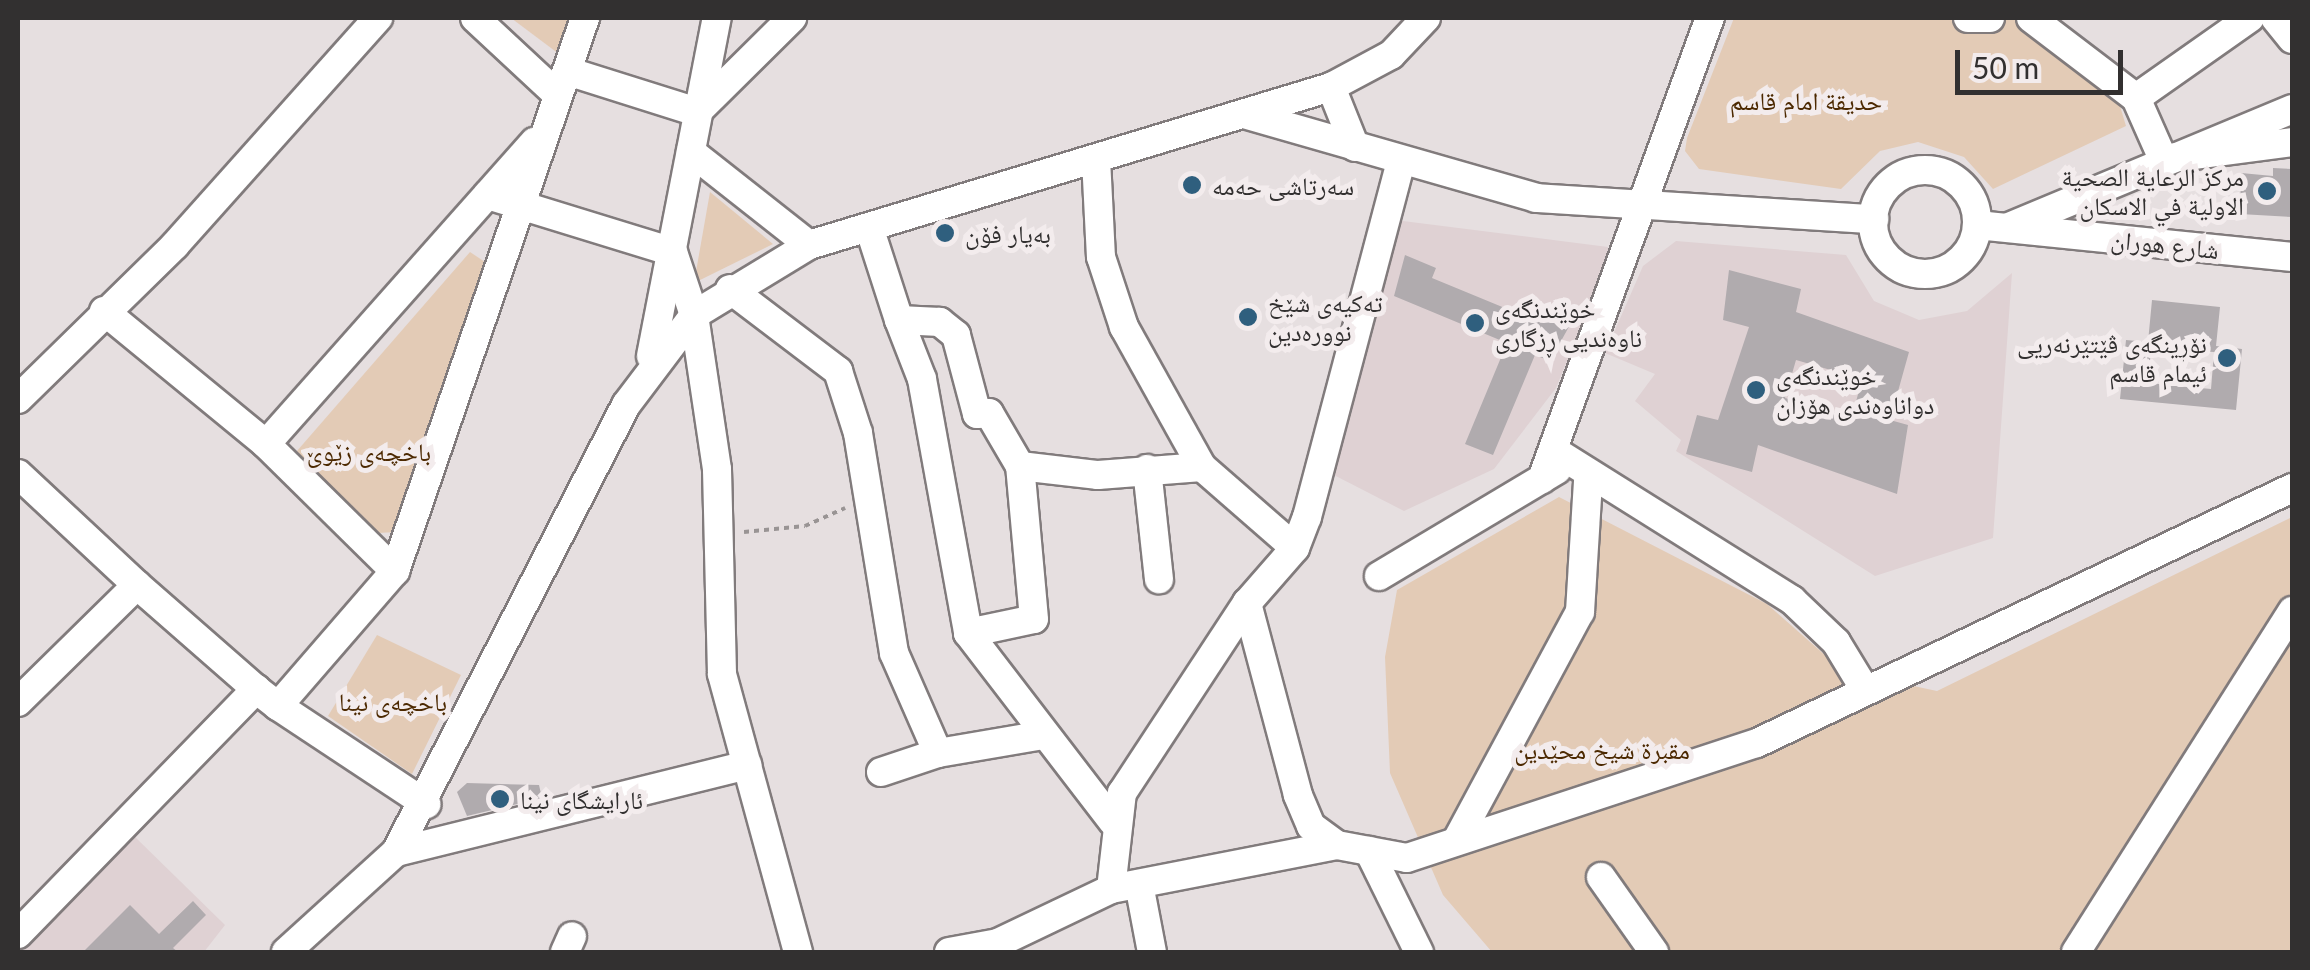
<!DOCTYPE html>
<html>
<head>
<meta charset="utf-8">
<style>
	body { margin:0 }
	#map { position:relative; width:2310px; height:970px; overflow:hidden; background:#e6dfe0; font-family:Lato,"Noto Naskh Arabic",sans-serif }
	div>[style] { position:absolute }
	.built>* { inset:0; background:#dfd1d3 }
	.green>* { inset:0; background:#e3cbb6 }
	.building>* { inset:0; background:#b0abae }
	.path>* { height:4px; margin-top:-2px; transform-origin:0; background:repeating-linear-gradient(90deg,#999494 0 5px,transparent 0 10px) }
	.roads { filter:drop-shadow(2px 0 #817b7c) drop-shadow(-2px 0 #817b7c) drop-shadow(0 2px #817b7c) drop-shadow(0 -2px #817b7c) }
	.minor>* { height:28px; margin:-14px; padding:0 14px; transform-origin:14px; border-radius:14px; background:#fff }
	.minor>.ring { margin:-14px; padding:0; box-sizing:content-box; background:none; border:28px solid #fff; border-radius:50% }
	.dots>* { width:28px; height:28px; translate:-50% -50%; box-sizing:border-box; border:5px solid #f3eced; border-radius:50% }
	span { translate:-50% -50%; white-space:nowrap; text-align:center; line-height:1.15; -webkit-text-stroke:10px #f3eced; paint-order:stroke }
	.park-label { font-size:25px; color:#4c2901 }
	.poi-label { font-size:25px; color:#323030 }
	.right { translate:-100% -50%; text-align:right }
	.left { translate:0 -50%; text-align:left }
	.street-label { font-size:25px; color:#323030 }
	.frame { position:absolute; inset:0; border:20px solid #323030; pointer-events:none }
	.scale { position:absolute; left:1955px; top:50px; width:168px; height:45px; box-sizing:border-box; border:5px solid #323030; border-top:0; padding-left:12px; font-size:30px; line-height:35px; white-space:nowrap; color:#323030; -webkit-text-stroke:8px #f3eced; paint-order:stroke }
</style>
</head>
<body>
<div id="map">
	<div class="built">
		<i style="clip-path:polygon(1395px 220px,1608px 247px,1609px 258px,1556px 388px,1494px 469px,1404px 511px,1330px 473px)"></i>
		<i style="clip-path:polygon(1676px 241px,1846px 255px,1874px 301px,1919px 320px,1967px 311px,2012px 273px,1993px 538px,1875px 576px,1676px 451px,1681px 440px,1635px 401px,1655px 374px,1605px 353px,1643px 266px)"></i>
		<i style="clip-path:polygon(134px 836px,225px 925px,204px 952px,18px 952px)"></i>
	</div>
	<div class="green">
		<i style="clip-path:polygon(511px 18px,573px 18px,559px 54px)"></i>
		<i style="clip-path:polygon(1734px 18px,2043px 18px,2111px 76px,2126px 126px,1993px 189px,1964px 157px,1918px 142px,1880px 151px,1841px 189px,1699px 169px,1685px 151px,1687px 138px)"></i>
		<i style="clip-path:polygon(710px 192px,773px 244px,694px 283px)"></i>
		<i style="clip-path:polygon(470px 252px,491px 266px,397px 532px,377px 533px,290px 459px)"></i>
		<i style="clip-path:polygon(1559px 497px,1767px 604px,1843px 671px,1937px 691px,2292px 517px,2292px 952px,1492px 952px,1443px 895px,1390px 773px,1385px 657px,1397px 590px)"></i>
		<i style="clip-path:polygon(377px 635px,461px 675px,412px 774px,328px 716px)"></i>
	</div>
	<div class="building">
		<i style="clip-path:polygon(2273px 168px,2292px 169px,2292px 217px,2240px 214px,2241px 173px,2273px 176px)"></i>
		<i style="clip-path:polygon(1405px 255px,1436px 268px,1432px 278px,1534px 320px,1540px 304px,1571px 323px,1550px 361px,1535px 355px,1493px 455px,1465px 444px,1507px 343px,1394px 296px)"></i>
		<i style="clip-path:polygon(evenodd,1729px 270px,1801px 289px,1796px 312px,1909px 352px,1890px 420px,1908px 425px,1897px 494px,1758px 445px,1752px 472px,1686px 454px,1697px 415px,1718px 420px,1749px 327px,1723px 320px,1729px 270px,1796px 360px,1862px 379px,1852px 417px,1785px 398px,1796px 360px)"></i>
		<i style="clip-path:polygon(evenodd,2152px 300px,2220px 307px,2216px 346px,2242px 349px,2236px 410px,2120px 399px,2126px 340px,2148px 342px,2152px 300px,2151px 348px,2214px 352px,2211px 389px,2148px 383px,2151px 348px)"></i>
		<i style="clip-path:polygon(467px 783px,539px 785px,542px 798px,467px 816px,457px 792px)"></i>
		<i style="clip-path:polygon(193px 901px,206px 915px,173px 948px,178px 952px,83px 952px,130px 905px,159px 934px)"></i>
	</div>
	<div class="path">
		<i style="left:744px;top:532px;width:61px;rotate:-5.6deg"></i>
		<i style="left:805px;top:526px;width:44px;rotate:-24.2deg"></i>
	</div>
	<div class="roads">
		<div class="minor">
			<i style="left:475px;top:18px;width:113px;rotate:42.9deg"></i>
			<i style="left:1968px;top:18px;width:22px"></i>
			<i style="left:2031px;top:18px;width:132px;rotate:37.3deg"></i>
			<i style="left:2136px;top:98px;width:67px;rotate:66.1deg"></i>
			<i style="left:2163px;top:159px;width:130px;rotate:-7.5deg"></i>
			<i style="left:2275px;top:18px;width:27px;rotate:51deg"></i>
			<i style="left:567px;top:71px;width:136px;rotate:17.5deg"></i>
			<i style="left:697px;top:112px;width:134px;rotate:-44.7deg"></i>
			<i style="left:2136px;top:98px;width:139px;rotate:-35.1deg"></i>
			<i style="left:1244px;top:114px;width:304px;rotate:16deg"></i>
			<i style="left:1536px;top:198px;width:339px;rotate:3.6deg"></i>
			<i style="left:1355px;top:147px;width:65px;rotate:-111.8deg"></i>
			<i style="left:1331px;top:87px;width:68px;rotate:-28.1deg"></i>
			<i style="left:1391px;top:55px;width:51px;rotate:-46.6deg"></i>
			<i style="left:691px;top:152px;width:150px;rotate:38.2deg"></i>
			<i style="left:1096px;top:159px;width:98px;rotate:87.1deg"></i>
			<i style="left:1101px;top:257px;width:74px;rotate:71.8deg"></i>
			<i style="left:1124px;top:327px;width:160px;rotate:60.9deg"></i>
			<i style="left:1202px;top:467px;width:123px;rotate:41.1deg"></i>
			<i class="ring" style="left:1873px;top:170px;width:76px;height:76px"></i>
			<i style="left:1977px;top:225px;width:317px;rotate:5.8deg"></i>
			<i style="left:869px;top:227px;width:98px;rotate:72.1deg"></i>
			<i style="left:899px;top:320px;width:63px;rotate:68.7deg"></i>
			<i style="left:922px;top:379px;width:258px;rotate:79.7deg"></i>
			<i style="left:968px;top:633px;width:67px;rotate:-12deg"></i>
			<i style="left:1034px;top:619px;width:154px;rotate:-95.2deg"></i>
			<i style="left:1020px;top:466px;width:61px;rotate:-120.3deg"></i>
			<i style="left:989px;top:413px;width:12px;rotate:175deg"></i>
			<i style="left:977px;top:414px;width:82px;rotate:-104.9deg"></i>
			<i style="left:956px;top:335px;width:21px;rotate:-141deg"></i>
			<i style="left:940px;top:322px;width:41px;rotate:-177.2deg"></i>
			<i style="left:2009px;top:227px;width:307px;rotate:-22.6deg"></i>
			<i style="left:730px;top:289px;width:136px;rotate:37.2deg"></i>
			<i style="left:838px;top:371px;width:65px;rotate:72.1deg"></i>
			<i style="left:858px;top:433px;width:223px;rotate:80.7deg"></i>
			<i style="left:894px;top:653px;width:109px;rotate:66.3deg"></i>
			<i style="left:938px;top:753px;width:107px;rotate:-9.7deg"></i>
			<i style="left:104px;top:311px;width:210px;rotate:39.4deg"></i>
			<i style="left:266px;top:444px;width:181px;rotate:44.6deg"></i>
			<i style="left:651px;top:356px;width:344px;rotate:-79deg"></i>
			<i style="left:18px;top:399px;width:220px;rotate:-44.4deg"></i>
			<i style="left:175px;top:245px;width:305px;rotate:-48.2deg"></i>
			<i style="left:266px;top:444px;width:404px;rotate:-48.4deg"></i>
			<i style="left:1553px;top:450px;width:282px;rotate:32.1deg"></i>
			<i style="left:1792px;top:600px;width:61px;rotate:43.7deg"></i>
			<i style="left:1836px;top:642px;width:54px;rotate:58.7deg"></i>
			<i style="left:1020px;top:466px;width:79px;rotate:6.6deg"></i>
			<i style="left:1098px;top:475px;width:104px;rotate:-4.4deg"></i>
			<i style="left:1147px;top:469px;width:111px;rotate:83.8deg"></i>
			<i style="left:18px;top:474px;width:163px;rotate:43deg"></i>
			<i style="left:137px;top:585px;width:167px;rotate:135.5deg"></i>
			<i style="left:1542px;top:479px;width:491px;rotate:-70deg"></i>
			<i style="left:1379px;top:576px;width:207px;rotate:-30.8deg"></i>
			<i style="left:137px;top:585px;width:158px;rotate:41.2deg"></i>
			<i style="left:968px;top:633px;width:238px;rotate:52.5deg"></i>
			<i style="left:278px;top:706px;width:178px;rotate:33.5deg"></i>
			<i style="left:881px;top:772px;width:60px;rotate:-18.4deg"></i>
			<i style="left:1457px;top:840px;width:259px;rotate:-61.7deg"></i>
			<i style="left:1580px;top:612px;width:132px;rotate:-86.5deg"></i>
			<i style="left:1337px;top:845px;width:71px;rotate:10.5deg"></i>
			<i style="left:1407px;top:858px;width:368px;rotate:-18.2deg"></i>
			<i style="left:1757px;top:743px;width:593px;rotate:-25.48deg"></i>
			<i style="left:1369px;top:851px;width:113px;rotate:63.7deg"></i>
			<i style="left:396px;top:852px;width:362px;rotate:-13.9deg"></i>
			<i style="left:1601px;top:877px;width:92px;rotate:54.8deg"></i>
			<i style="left:1139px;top:884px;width:69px;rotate:79.2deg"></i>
			<i style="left:1111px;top:889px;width:97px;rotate:-83.5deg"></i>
			<i style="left:1122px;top:793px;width:227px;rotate:-56.7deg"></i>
			<i style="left:18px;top:934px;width:342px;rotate:-45.8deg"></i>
			<i style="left:256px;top:689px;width:28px;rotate:38deg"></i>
			<i style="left:278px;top:706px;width:179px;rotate:-49.1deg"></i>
			<i style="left:395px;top:571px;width:585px;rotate:-71.04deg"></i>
			<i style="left:286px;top:952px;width:149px;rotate:-42.3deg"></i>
			<i style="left:396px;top:852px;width:503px;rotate:-62.77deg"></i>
			<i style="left:626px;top:405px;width:113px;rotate:-52.9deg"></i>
			<i style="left:694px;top:315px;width:66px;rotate:-108.4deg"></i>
			<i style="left:673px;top:252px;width:194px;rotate:-162.9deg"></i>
			<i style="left:565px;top:952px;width:17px;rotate:-66deg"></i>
			<i style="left:798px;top:952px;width:288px;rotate:-105.3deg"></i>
			<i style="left:722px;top:674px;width:205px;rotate:-91.4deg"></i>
			<i style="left:717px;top:469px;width:156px;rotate:-98.5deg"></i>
			<i style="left:694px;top:315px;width:135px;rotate:-31.3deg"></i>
			<i style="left:809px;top:245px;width:545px;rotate:-16.84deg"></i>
			<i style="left:949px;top:952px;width:50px;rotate:-10.4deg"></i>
			<i style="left:998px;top:943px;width:125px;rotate:-25.5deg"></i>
			<i style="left:1111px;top:889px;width:230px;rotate:-11deg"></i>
			<i style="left:1337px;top:845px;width:32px;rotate:-144deg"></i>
			<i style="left:1311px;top:826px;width:34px;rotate:-113deg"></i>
			<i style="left:1298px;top:795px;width:199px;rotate:-104.9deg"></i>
			<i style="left:1247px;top:603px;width:73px;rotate:-48.9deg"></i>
			<i style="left:1295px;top:548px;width:33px;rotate:-69deg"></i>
			<i style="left:1307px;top:517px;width:369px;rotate:-75.2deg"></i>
			<i style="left:2076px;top:952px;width:404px;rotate:-57.6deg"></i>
		</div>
	</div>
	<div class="dots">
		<i style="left:1192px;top:185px;background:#2f5f7e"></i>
		<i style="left:2267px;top:191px;background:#2f5f7e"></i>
		<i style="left:945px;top:233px;background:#2f5f7e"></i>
		<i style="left:1248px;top:317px;background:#2f5f7e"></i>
		<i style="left:1475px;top:323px;background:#2f5f7e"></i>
		<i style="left:2227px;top:358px;background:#2f5f7e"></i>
		<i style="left:1756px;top:390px;background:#2f5f7e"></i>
		<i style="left:500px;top:799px;background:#2f5f7e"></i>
	</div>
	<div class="park-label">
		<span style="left:1806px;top:100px">حديقة امام قاسم</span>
		<span style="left:369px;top:451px">باخچەی زێوێ</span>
		<span style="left:393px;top:701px">باخچەی نینا</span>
		<span style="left:1602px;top:749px">مقبرة شيخ محێدین</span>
	</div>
	<div class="poi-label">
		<span class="right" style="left:2244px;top:191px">مركز الرعاية الصحية<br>الاولية في الاسكان</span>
		<span class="left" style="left:1212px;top:185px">سەرتاشی حەمە</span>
		<span class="left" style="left:965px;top:233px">بەیار فۆن</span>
		<span class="left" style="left:1268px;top:317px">تەکیەی شێخ<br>نوورەدین</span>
		<span class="left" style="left:1495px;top:323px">خوێندنگەی<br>ناوەندیی ڕزگاری</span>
		<span class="right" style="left:2207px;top:358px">نۆڕینگەی ڤێتێرنەریی<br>ئیمام قاسم</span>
		<span class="left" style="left:1776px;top:390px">خوێندنگەی<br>دواناوەندی هۆزان</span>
		<span class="left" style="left:520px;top:799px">ئارایشگای نینا</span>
	</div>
	<div class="street-label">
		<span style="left:2165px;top:244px;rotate:6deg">شارع هوران</span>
	</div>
	<div class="frame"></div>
	<div class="scale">50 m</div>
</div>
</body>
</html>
